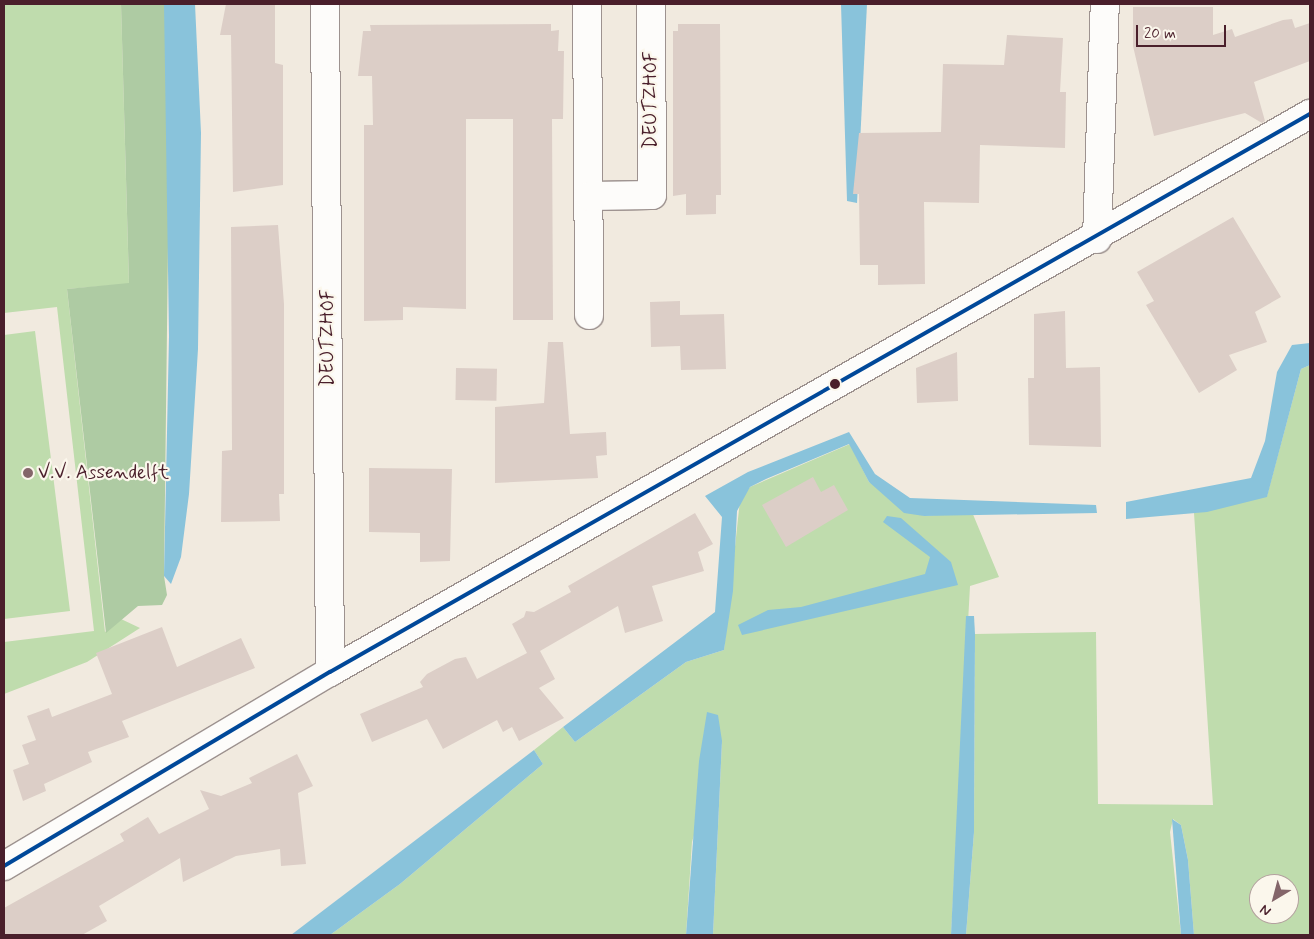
<!DOCTYPE html>
<html>
<head>
<meta charset="utf-8">
<style>
	body { margin:0 }
	#map { position:relative; width:1314px; height:939px; overflow:hidden; background:#f1eadf; font-family:Mynerve,sans-serif }
	div>[style] { position:absolute }
	.green>* { inset:0; background:#bfdcad }
	.forest>* { inset:0; background:#aecba3 }
	.water>* { inset:0; background:#89c3db }
	.building>* { inset:0; background:#dccec7; transform-origin:0 0 }
	.roads { filter:drop-shadow(1px 0 #9d928f) drop-shadow(-1px 0 #9d928f) drop-shadow(0 1px #9d928f) drop-shadow(0 -1px #9d928f) }
	.minor>* { height:28px; margin:-14px; padding:0 14px; transform-origin:14px; border-radius:14px; background:#fdfcfa }
	.bus-1>* { height:4px; margin:-2px; padding:0 2px; transform-origin:2px; border-radius:2px; background:#004899 }
	.dots>* { width:14px; height:14px; translate:-50% -50%; box-sizing:border-box; border:2px solid #fbf7ec; border-radius:50% }
	span { translate:-50% -50%; white-space:nowrap; text-align:center; line-height:1.15; -webkit-text-stroke:4.5px #fbf7ec; paint-order:stroke }
	.street-label { font-size:19px; color:#4a1f2b }
	.poi-label { font-size:19px; color:#4a1f2b }
	.left { translate:0 -50%; text-align:left }
	.frame { position:absolute; inset:0; border:5px solid #4a1f2b; pointer-events:none }
	.north { position:absolute; left:1249px; top:874px; width:50px; height:50px; box-sizing:border-box; background:#fbf7ec; border:1px solid #b4a19f; border-radius:50%; rotate:217deg; font-size:14px; font-weight:700; line-height:20px; text-align:center; color:#4a1f2b }
	.north::after { content:''; display:block; margin:auto; width:18px; height:22px; background:#84666a; clip-path:polygon(50% 0,100% 100%,50% 72%,0 100%) }
	.scale { position:absolute; left:1136px; top:25px; width:90px; height:22px; box-sizing:border-box; border:2px solid #4a1f2b; border-top:0; padding-left:6px; font-size:15px; line-height:18px; white-space:nowrap; color:#4a1f2b; -webkit-text-stroke:4px #fbf7ec; paint-order:stroke }
</style>
</head>
<body>
<div id="map">
	<div class="green">
		<i style="clip-path:polygon(4px 4px,121px 4px,129px 284px,67px 289px,105px 632px,121px 619px,140px 628px,87px 662px,4px 694px,4px 642px,94px 631px,57px 307px,4px 313px)"></i>
		<i style="clip-path:polygon(35px 331px,70px 611px,4px 619px,4px 335px)"></i>
		<i style="clip-path:polygon(evenodd,1310px 365px,1310px 935px,1194px 935px,1188px 860px,1181px 825px,1173px 819px,1170px 832px,1181px 935px,966px 935px,974px 832px,975px 634px,1096px 632px,1098px 804px,1213px 805px,1194px 513px,1267px 496px,1301px 369px,1310px 365px,1259px 884px,1289px 884px,1289px 914px,1259px 914px,1259px 884px)"></i>
		<i style="clip-path:polygon(850px 444px,869px 482px,924px 516px,972px 512px,999px 577px,970px 586px,951px 935px,713px 935px,722px 741px,692px 842px,686px 935px,330px 935px,400px 884px,543px 764px,534px 750px,563px 727px,575px 742px,686px 662px,724px 650px,740px 500px,750px 487px)"></i>
	</div>
	<div class="forest">
		<i style="clip-path:polygon(121px 4px,165px 4px,169px 164px,164px 576px,167px 595px,162px 605px,138px 606px,106px 633px,67px 289px,129px 283px)"></i>
	</div>
	<div class="water">
		<i style="clip-path:polygon(164px 4px,195px 4px,201px 133px,198px 349px,189px 494px,181px 557px,171px 584px,164px 576px,169px 336px)"></i>
		<i style="clip-path:polygon(841px 4px,867px 4px,857px 203px,847px 201px)"></i>
		<i style="clip-path:polygon(1310px 343px,1310px 365px,1301px 369px,1267px 497px,1207px 512px,1126px 519px,1126px 502px,1251px 478px,1265px 441px,1277px 372px,1292px 345px)"></i>
		<i style="clip-path:polygon(849px 432px,875px 474px,910px 498px,1096px 505px,1097px 513px,924px 516px,904px 513px,869px 482px,849px 444px,766px 479px,750px 487px,737px 511px,733px 591px,724px 650px,686px 662px,575px 742px,563px 727px,715px 612px,722px 517px,705px 496px,748px 472px)"></i>
		<i style="clip-path:polygon(887px 516px,901px 518px,951px 562px,958px 585px,742px 635px,738px 625px,768px 610px,801px 607px,925px 574px,930px 557px,883px 522px)"></i>
		<i style="clip-path:polygon(966px 616px,974px 616px,975px 634px,974px 832px,966px 935px,951px 935px)"></i>
		<i style="clip-path:polygon(707px 712px,718px 715px,722px 741px,713px 935px,686px 935px,699px 761px)"></i>
		<i style="clip-path:polygon(534px 750px,543px 764px,400px 884px,330px 935px,291px 935px)"></i>
		<i style="clip-path:polygon(1172px 819px,1181px 825px,1188px 860px,1194px 935px,1181px 935px)"></i>
	</div>
	<div class="building">
		<i style="clip-path:polygon(226px 4px,275px 4px,275px 63px,283px 65px,283px 185px,233px 192px,231px 35px,220px 35px)"></i>
		<i style="clip-path:polygon(1133px 7px,1213px 7px,1213px 35px,1232px 29px,1235px 37px,1283px 20px,1292px 19px,1295px 28px,1310px 23px,1310px 61px,1254px 82px,1265px 121px,1262px 123px,1245px 113px,1154px 136px,1133px 46px)"></i>
		<i style="clip-path:polygon(551px 24px,551px 31px,559px 30px,558px 51px,564px 51px,563px 119px,552px 119px,553px 320px,513px 320px,513px 119px,466px 119px,466px 309px,403px 307px,403px 320px,364px 321px,364px 125px,373px 125px,372px 76px,358px 76px,363px 31px,371px 31px,370px 25px)"></i>
		<i style="clip-path:polygon(678px 24px,720px 24px,721px 195px,716px 195px,716px 214px,686px 215px,686px 194px,673px 196px,673px 31px,678px 31px)"></i>
		<i style="clip-path:polygon(1007px 35px,1063px 38px,1060px 92px,1066px 92px,1065px 148px,980px 145px,979px 203px,924px 202px,925px 284px,878px 285px,878px 265px,860px 265px,859px 194px,853px 194px,859px 133px,941px 132px,943px 64px,1004px 65px)"></i>
		<i style="clip-path:polygon(1233px 217px,1281px 297px,1255px 312px,1267px 342px,1229px 355px,1237px 370px,1199px 393px,1146px 305px,1154px 301px,1137px 272px)"></i>
		<i style="clip-path:polygon(278px 225px,284px 304px,284px 494px,279px 494px,280px 521px,221px 522px,222px 451px,232px 450px,231px 227px)"></i>
		<i style="clip-path:polygon(680px 301px,680px 315px,724px 314px,726px 369px,681px 370px,680px 346px,651px 347px,650px 302px)"></i>
		<i style="clip-path:polygon(1065px 311px,1066px 368px,1100px 367px,1101px 447px,1029px 445px,1028px 378px,1034px 378px,1034px 314px)"></i>
		<i style="clip-path:polygon(548px 342px,563px 342px,570px 434px,606px 432px,607px 455px,596px 456px,598px 478px,495px 483px,495px 407px,544px 403px)"></i>
		<i style="clip-path:polygon(957px 352px,958px 401px,917px 403px,916px 368px)"></i>
		<i style="left:456px;top:368px;width:41px;height:32px;rotate:1deg"></i>
		<i style="clip-path:polygon(369px 468px,452px 469px,450px 561px,420px 562px,420px 533px,369px 532px)"></i>
		<i style="clip-path:polygon(813px 477px,821px 492px,834px 485px,848px 510px,786px 547px,762px 505px)"></i>
		<i style="clip-path:polygon(695px 513px,713px 544px,698px 552px,704px 571px,652px 586px,663px 621px,625px 633px,618px 606px,540px 651px,555px 679px,539px 688px,564px 718px,519px 741px,512px 727px,503px 732px,497px 720px,443px 749px,427px 719px,372px 742px,360px 714px,423px 687px,420px 682px,427px 674px,455px 659px,466px 657px,477px 679px,527px 653px,512px 624px,524px 617px,526px 611px,534px 612px,571px 592px,568px 586px)"></i>
		<i style="clip-path:polygon(162px 627px,177px 667px,241px 638px,255px 668px,122px 721px,129px 737px,88px 752px,92px 762px,44px 784px,46px 791px,23px 801px,13px 770px,29px 764px,22px 745px,36px 740px,27px 716px,49px 708px,52px 717px,112px 694px,96px 653px)"></i>
		<i style="clip-path:polygon(297px 754px,313px 786px,298px 793px,306px 864px,281px 866px,280px 849px,236px 856px,183px 882px,180px 858px,99px 906px,107px 921px,82px 935px,4px 935px,4px 908px,124px 841px,120px 834px,148px 817px,159px 834px,209px 809px,200px 790px,221px 796px,252px 783px,249px 778px)"></i>
	</div>
	<div class="roads">
		<div class="minor">
			<i style="left:325px;top:4px;width:668px;rotate:89.57deg"></i>
			<i style="left:587px;top:4px;width:311px;rotate:89.6deg"></i>
			<i style="left:589px;top:196px;width:63px;rotate:-0.9deg"></i>
			<i style="left:652px;top:195px;width:191px;rotate:-90.3deg"></i>
			<i style="left:1097px;top:239px;width:235px;rotate:-88.1deg"></i>
			<i style="left:4px;top:866px;width:379px;rotate:-30.8deg"></i>
			<i style="left:330px;top:672px;width:1128px;rotate:-29.66deg"></i>
		</div>
	</div>
	<div class="bus-1">
		<i style="left:4px;top:866px;width:379px;rotate:-30.8deg"></i>
		<i style="left:330px;top:672px;width:1128px;rotate:-29.66deg"></i>
	</div>
	<div class="dots">
		<i style="left:835px;top:384px;background:#4a1f2b"></i>
		<i style="left:28px;top:473px;background:#84666a"></i>
	</div>
	<div class="street-label">
		<span style="left:651px;top:100px;rotate:-90deg">DEUTZHOF</span>
		<span style="left:328px;top:338px;rotate:-90deg">DEUTZHOF</span>
	</div>
	<div class="poi-label">
		<span class="left" style="left:38px;top:473px">V.V. Assendelft</span>
	</div>
	<div class="frame"></div>
	<div class="north">N</div>
	<div class="scale">20 m</div>
</div>
</body>
</html>
